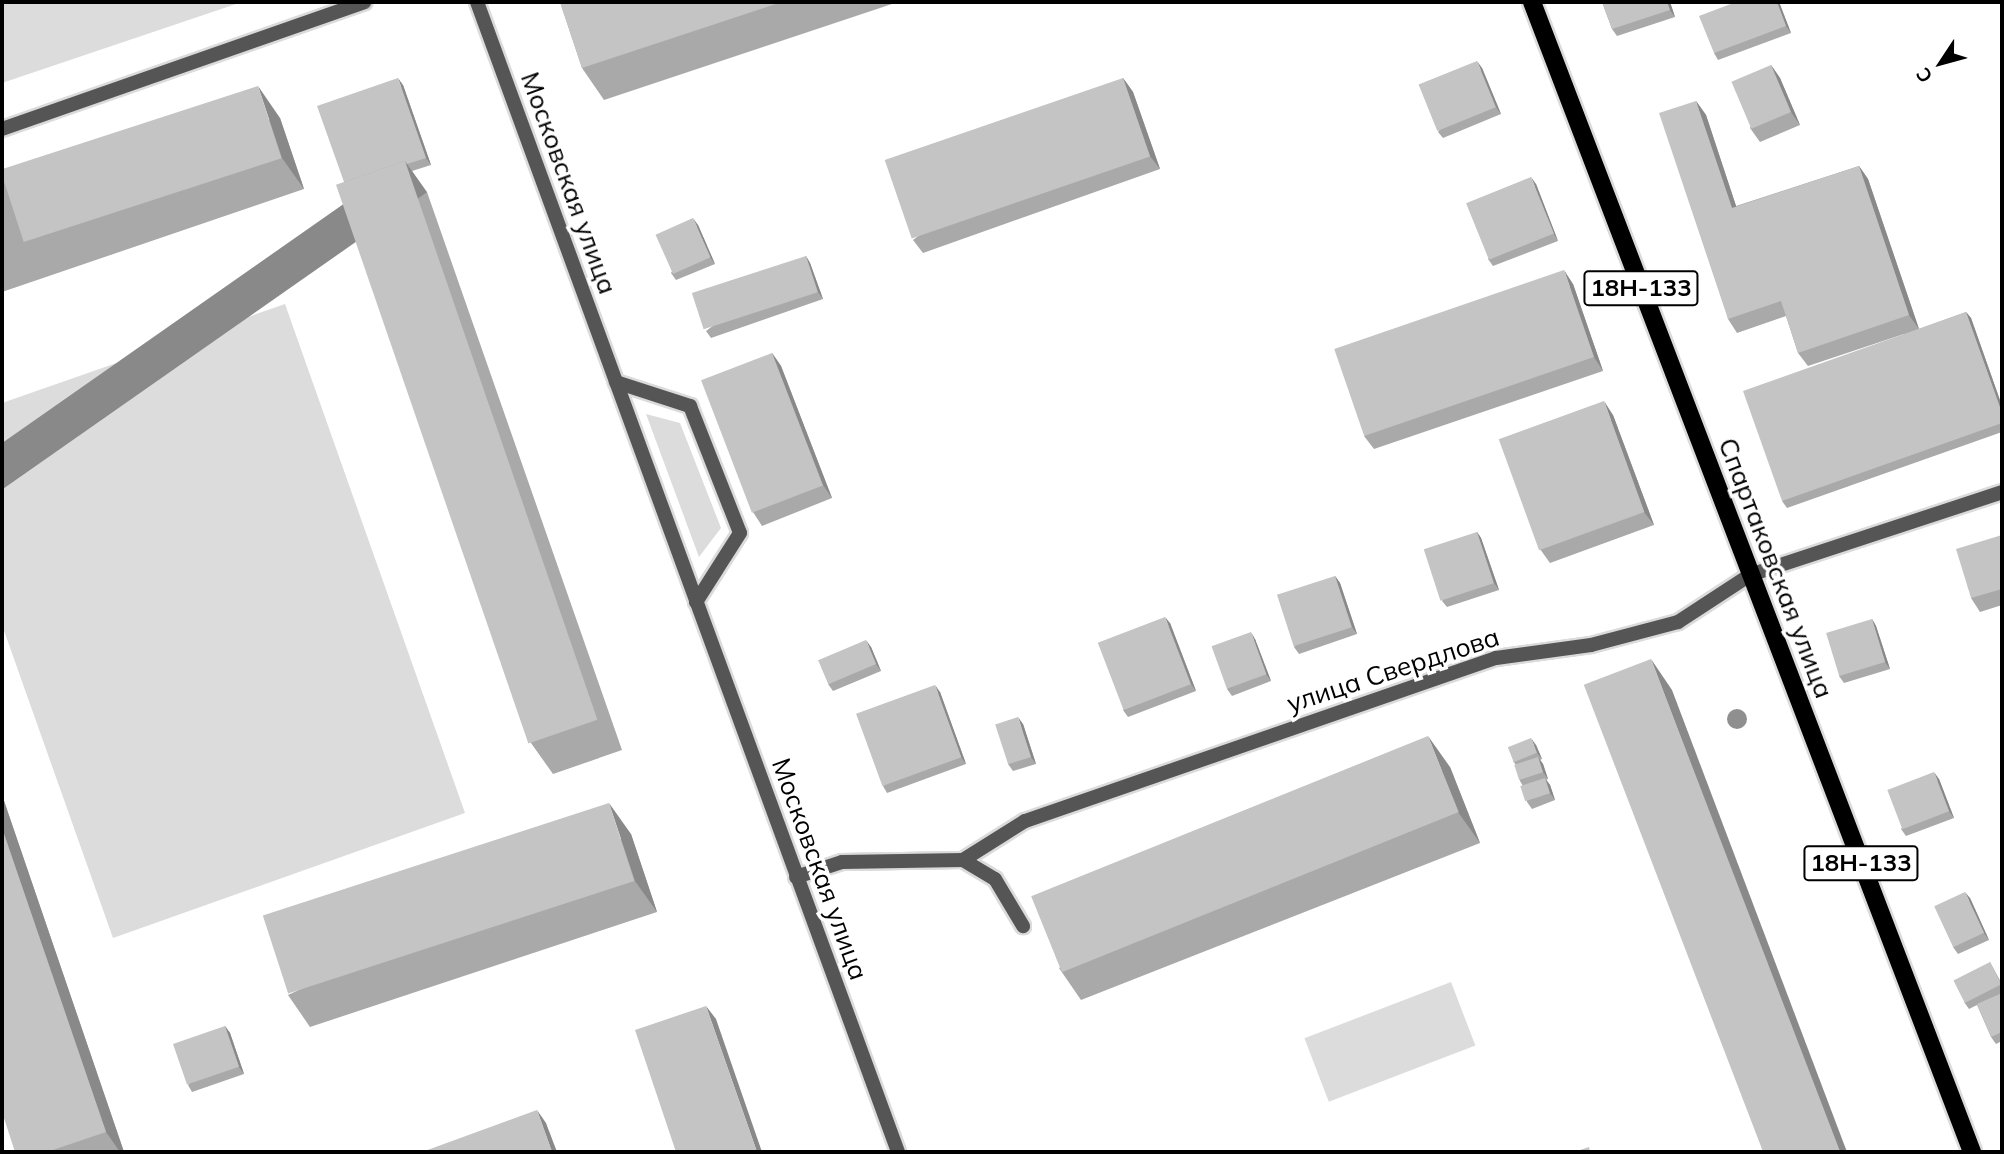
<!DOCTYPE html>
<html>
<head>
<meta charset="utf-8">
<style>
	body { margin:0 }
	#map { position:relative; width:2004px; height:1154px; overflow:hidden; background:#fff; font-family:Mulish,sans-serif }
	div>[style] { position:absolute }
	.green>* { inset:0; background:#dcdcdc; transform-origin:0 0 }
	.roads { filter:drop-shadow(2px 0 #dbdbdb) drop-shadow(-2px 0 #dbdbdb) drop-shadow(0 2px #dbdbdb) drop-shadow(0 -2px #dbdbdb) }
	.lane>* { height:14px; margin:-7px; padding:0 7px; transform-origin:7px; border-radius:7px; background:#555 }
	.street>* { height:14px; margin:-7px; padding:0 7px; transform-origin:7px; border-radius:7px; background:#555 }
	.primary>* { height:18px; margin:-9px; padding:0 9px; transform-origin:9px; border-radius:9px; background:#000 }
	.trees>* { width:20px; height:20px; margin:-10px; border-radius:50%; background:#8f8f8f }
	.wall>* { inset:0; background:#a9a9a9 }
	.shaded-wall>* { inset:0; background:#898989; transform-origin:0 0 }
	.building>* { inset:0; background:#c4c4c4; transform-origin:0 0 }
	span { translate:-50% -50%; white-space:nowrap; text-align:center; line-height:1.15; -webkit-text-stroke:7px #fff; paint-order:stroke }
	.shield-label span { padding:2px 5px; background:#fff; border:2px solid; border-radius:5px; -webkit-text-stroke-width:0 }
	.shield-label { font-size:24px; color:#000; font-weight:700 }
	.street-label { font-size:26px; color:#000 }
	.frame { position:absolute; inset:0; border:4px solid #000; pointer-events:none }
	.north { position:absolute; left:1906px; top:28px; width:70px; height:70px; -webkit-text-stroke:5px #fff; paint-order:stroke; rotate:234deg; font-size:19px; font-weight:700; line-height:28px; text-align:center; color:#000 }
	.north::after { content:''; display:block; margin:auto; width:24px; height:32px; background:#000; clip-path:polygon(50% 0,100% 100%,50% 72%,0 100%) }
</style>
</head>
<body>
<div id="map">
	<div class="green">
		<i style="clip-path:polygon(2px 2px,242px 2px,2px 83px)"></i>
		<i style="clip-path:polygon(285px 304px,465px 813px,113px 938px,2px 625px,2px 403px)"></i>
		<i style="clip-path:polygon(646px 414px,680px 423px,721px 528px,699px 557px)"></i>
		<i style="left:1451px;top:982px;width:68px;height:157px;rotate:69deg"></i>
	</div>
	<div class="roads">
		<div class="lane">
			<i style="left:616px;top:382px;width:78px;rotate:18deg"></i>
			<i style="left:690px;top:406px;width:136px;rotate:68.5deg"></i>
			<i style="left:740px;top:533px;width:82px;rotate:122.5deg"></i>
			<i style="left:963px;top:860px;width:37px;rotate:31deg"></i>
			<i style="left:995px;top:879px;width:55px;rotate:59.2deg"></i>
		</div>
		<div class="street">
			<i style="left:477px;top:2px;width:1225px;rotate:69.89deg"></i>
			<i style="left:2px;top:129px;width:384px;rotate:-19.3deg"></i>
			<i style="left:796px;top:877px;width:48px;rotate:-18.1deg"></i>
			<i style="left:842px;top:862px;width:121px;rotate:-0.9deg"></i>
			<i style="left:963px;top:860px;width:73px;rotate:-32.2deg"></i>
			<i style="left:1025px;top:821px;width:498px;rotate:-19.1deg"></i>
			<i style="left:1496px;top:658px;width:96px;rotate:-7.8deg"></i>
			<i style="left:1591px;top:645px;width:90px;rotate:-14.8deg"></i>
			<i style="left:1678px;top:622px;width:86px;rotate:-33.1deg"></i>
			<i style="left:1750px;top:575px;width:265px;rotate:-18.2deg"></i>
		</div>
		<div class="primary">
			<i style="left:1532px;top:2px;width:1231px;rotate:69.06deg"></i>
		</div>
	</div>
	<div class="trees">
		<i style="left:1737px;top:719px"></i>
	</div>
	<div class="wall">
		<i style="clip-path:polygon(560px 2px,898px 2px,604px 100px,582px 68px)"></i>
		<i style="clip-path:polygon(1602px 2px,1670px 2px,1675px 17px,1617px 36px,1612px 29px)"></i>
		<i style="clip-path:polygon(1779px 2px,1791px 33px,1718px 60px,1714px 53px)"></i>
		<i style="clip-path:polygon(1771px 65px,1780px 78px,1800px 125px,1760px 142px,1750px 128px)"></i>
		<i style="clip-path:polygon(1482px 68px,1501px 114px,1443px 138px,1438px 132px)"></i>
		<i style="clip-path:polygon(1123px 78px,1133px 92px,1160px 169px,923px 253px,913px 240px)"></i>
		<i style="clip-path:polygon(403px 85px,431px 165px,412px 171px,427px 192px,622px 750px,553px 774px,531px 743px,344px 182px)"></i>
		<i style="clip-path:polygon(1696px 101px,1706px 115px,1736px 206px,1859px 166px,1868px 179px,1919px 329px,1966px 312px,1971px 318px,2002px 406px,2002px 432px,1787px 508px,1782px 501px,1904px 334px,1808px 366px,1798px 353px,1786px 316px,1737px 333px,1728px 319px)"></i>
		<i style="clip-path:polygon(280px 118px,304px 189px,2px 292px,2px 174px)"></i>
		<i style="clip-path:polygon(1536px 184px,1558px 241px,1493px 266px,1488px 259px)"></i>
		<i style="clip-path:polygon(698px 225px,715px 264px,676px 280px,671px 273px)"></i>
		<i style="clip-path:polygon(806px 256px,810px 263px,823px 299px,711px 338px,706px 331px)"></i>
		<i style="clip-path:polygon(1573px 284px,1603px 371px,1374px 449px,1364px 436px)"></i>
		<i style="clip-path:polygon(772px 353px,781px 366px,832px 498px,762px 526px,753px 512px)"></i>
		<i style="clip-path:polygon(1613px 415px,1654px 525px,1550px 563px,1540px 549px)"></i>
		<i style="clip-path:polygon(1477px 532px,1481px 538px,1499px 590px,1447px 607px,1442px 601px)"></i>
		<i style="clip-path:polygon(2002px 535px,2002px 605px,1980px 612px,1971px 598px)"></i>
		<i style="clip-path:polygon(1335px 576px,1340px 583px,1357px 634px,1299px 654px,1294px 647px)"></i>
		<i style="clip-path:polygon(1872px 619px,1876px 626px,1890px 669px,1844px 683px,1839px 676px)"></i>
		<i style="clip-path:polygon(1170px 623px,1196px 691px,1128px 717px,1123px 710px)"></i>
		<i style="clip-path:polygon(1255px 639px,1271px 681px,1232px 696px,1227px 689px)"></i>
		<i style="clip-path:polygon(871px 647px,881px 671px,833px 691px,828px 684px)"></i>
		<i style="clip-path:polygon(940px 692px,966px 764px,887px 793px,883px 786px)"></i>
		<i style="clip-path:polygon(1023px 724px,1036px 764px,1013px 771px,1008px 764px)"></i>
		<i style="clip-path:polygon(1536px 745px,1542px 759px,1540px 760px,1543px 764px,1548px 779px,1546px 780px,1550px 785px,1555px 800px,1532px 809px,1527px 802px,1523px 786px,1520px 781px,1516px 765px,1513px 761px)"></i>
		<i style="clip-path:polygon(1450px 767px,1480px 843px,1081px 1000px,1059px 968px)"></i>
		<i style="clip-path:polygon(1939px 779px,1954px 818px,1906px 836px,1901px 829px)"></i>
		<i style="clip-path:polygon(2px 795px,124px 1152px,15px 1152px)"></i>
		<i style="clip-path:polygon(631px 834px,657px 912px,310px 1027px,288px 995px)"></i>
		<i style="clip-path:polygon(1970px 898px,1989px 940px,1958px 954px,1953px 947px)"></i>
		<i style="clip-path:polygon(1990px 962px,2002px 984px,2002px 1041px,1996px 1044px,1991px 1037px,1977px 1005px,1969px 1009px,1964px 1002px)"></i>
		<i style="clip-path:polygon(225px 1026px,230px 1033px,244px 1074px,192px 1092px,188px 1085px)"></i>
	</div>
	<div class="shaded-wall">
		<i style="clip-path:polygon(1667px 2px,1670px 2px,1675px 17px,1670px 10px)"></i>
		<i style="clip-path:polygon(1777px 2px,1779px 2px,1791px 33px,1786px 26px)"></i>
		<i style="clip-path:polygon(1477px 61px,1482px 68px,1501px 114px,1496px 107px)"></i>
		<i style="clip-path:polygon(1771px 65px,1780px 78px,1800px 125px,1791px 112px)"></i>
		<i style="clip-path:polygon(398px 78px,403px 85px,431px 165px,426px 158px)"></i>
		<i style="clip-path:polygon(1123px 78px,1133px 92px,1160px 169px,1150px 156px)"></i>
		<i style="clip-path:polygon(258px 86px,280px 118px,304px 189px,282px 158px)"></i>
		<i style="clip-path:polygon(1696px 101px,1706px 115px,1741px 221px,1732px 208px)"></i>
		<i style="left:405px;top:161px;width:38px;height:591px;rotate:55deg"></i>
		<i style="clip-path:polygon(1859px 166px,1868px 179px,1919px 329px,1909px 315px)"></i>
		<i style="clip-path:polygon(1531px 177px,1536px 184px,1558px 241px,1554px 234px)"></i>
		<i style="clip-path:polygon(693px 218px,698px 225px,715px 264px,710px 257px)"></i>
		<i style="clip-path:polygon(806px 256px,810px 263px,823px 299px,818px 292px)"></i>
		<i style="clip-path:polygon(1564px 270px,1573px 284px,1603px 371px,1594px 357px)"></i>
		<i style="clip-path:polygon(1966px 312px,1971px 318px,2002px 406px,2002px 413px)"></i>
		<i style="clip-path:polygon(772px 353px,781px 366px,832px 498px,823px 485px)"></i>
		<i style="clip-path:polygon(1604px 401px,1613px 415px,1654px 525px,1644px 512px)"></i>
		<i style="clip-path:polygon(1477px 532px,1481px 538px,1499px 590px,1494px 583px)"></i>
		<i style="clip-path:polygon(1335px 576px,1340px 583px,1357px 634px,1352px 627px)"></i>
		<i style="clip-path:polygon(1165px 617px,1170px 623px,1196px 691px,1191px 684px)"></i>
		<i style="clip-path:polygon(1872px 619px,1876px 626px,1890px 669px,1885px 662px)"></i>
		<i style="clip-path:polygon(1251px 632px,1255px 639px,1271px 681px,1266px 674px)"></i>
		<i style="clip-path:polygon(866px 640px,871px 647px,881px 671px,876px 664px)"></i>
		<i style="clip-path:polygon(1651px 659px,1672px 690px,1847px 1152px,1837px 1152px)"></i>
		<i style="clip-path:polygon(935px 685px,940px 692px,966px 764px,961px 757px)"></i>
		<i style="clip-path:polygon(1018px 717px,1023px 724px,1036px 764px,1031px 757px)"></i>
		<i style="clip-path:polygon(1428px 736px,1450px 767px,1480px 843px,1458px 812px)"></i>
		<i style="clip-path:polygon(1531px 738px,1536px 745px,1542px 759px,1537px 753px)"></i>
		<i style="clip-path:polygon(1538px 757px,1543px 764px,1548px 779px,1543px 772px)"></i>
		<i style="clip-path:polygon(1934px 772px,1939px 779px,1954px 818px,1949px 811px)"></i>
		<i style="clip-path:polygon(1545px 778px,1550px 785px,1555px 800px,1550px 793px)"></i>
		<i style="clip-path:polygon(2px 795px,124px 1152px,120px 1152px,106px 1132px,2px 828px)"></i>
		<i style="clip-path:polygon(609px 803px,631px 834px,657px 912px,635px 881px)"></i>
		<i style="clip-path:polygon(1965px 892px,1970px 898px,1989px 940px,1984px 933px)"></i>
		<i style="clip-path:polygon(706px 1006px,716px 1019px,762px 1152px,757px 1152px)"></i>
		<i style="clip-path:polygon(225px 1026px,230px 1033px,244px 1074px,239px 1067px)"></i>
		<i style="clip-path:polygon(537px 1110px,546px 1123px,557px 1152px,552px 1152px)"></i>
	</div>
	<div class="building">
		<i style="clip-path:polygon(560px 2px,782px 2px,582px 68px)"></i>
		<i style="clip-path:polygon(1602px 2px,1667px 2px,1670px 10px,1612px 29px)"></i>
		<i style="clip-path:polygon(1736px 2px,1777px 2px,1786px 26px,1714px 53px,1699px 16px)"></i>
		<i style="left:1477px;top:61px;width:50px;height:63px;rotate:68deg"></i>
		<i style="left:1771px;top:65px;width:51px;height:43px;rotate:67deg"></i>
		<i style="clip-path:polygon(398px 78px,426px 158px,407px 164px,405px 161px,344px 182px,317px 106px)"></i>
		<i style="left:1123px;top:78px;width:83px;height:252px;rotate:71deg"></i>
		<i style="left:258px;top:86px;width:76px;height:271px;rotate:72deg"></i>
		<i style="clip-path:polygon(1696px 101px,1732px 208px,1859px 166px,1909px 315px,1798px 353px,1781px 301px,1728px 319px,1659px 113px)"></i>
		<i style="left:405px;top:161px;width:591px;height:73px;rotate:71deg"></i>
		<i style="left:1531px;top:177px;width:61px;height:70px;rotate:68deg"></i>
		<i style="left:693px;top:218px;width:43px;height:41px;rotate:66deg"></i>
		<i style="left:806px;top:256px;width:38px;height:120px;rotate:72deg"></i>
		<i style="left:1564px;top:270px;width:92px;height:243px;rotate:71deg"></i>
		<i style="clip-path:polygon(1966px 312px,2002px 413px,2002px 423px,1782px 501px,1743px 391px)"></i>
		<i style="left:772px;top:353px;width:142px;height:76px;rotate:69deg"></i>
		<i style="left:1604px;top:401px;width:118px;height:112px;rotate:70deg"></i>
		<i style="left:1477px;top:532px;width:54px;height:56px;rotate:72deg"></i>
		<i style="clip-path:polygon(2002px 535px,2002px 589px,1971px 598px,1956px 549px)"></i>
		<i style="left:1335px;top:576px;width:54px;height:61px;rotate:72deg"></i>
		<i style="left:1165px;top:617px;width:72px;height:72px;rotate:69deg"></i>
		<i style="left:1872px;top:619px;width:45px;height:48px;rotate:73deg"></i>
		<i style="left:1251px;top:632px;width:45px;height:42px;rotate:70deg"></i>
		<i style="left:866px;top:640px;width:26px;height:52px;rotate:67deg"></i>
		<i style="left:1651px;top:659px;width:527px;height:72px;rotate:69deg"></i>
		<i style="left:935px;top:685px;width:77px;height:84px;rotate:70deg"></i>
		<i style="left:1018px;top:717px;width:42px;height:24px;rotate:72deg"></i>
		<i style="left:1428px;top:736px;width:82px;height:428px;rotate:68deg"></i>
		<i style="left:1531px;top:738px;width:16px;height:25px;rotate:68deg"></i>
		<i style="left:1538px;top:757px;width:16px;height:25px;rotate:72deg"></i>
		<i style="left:1934px;top:772px;width:42px;height:50px;rotate:69deg"></i>
		<i style="left:1545px;top:778px;width:16px;height:26px;rotate:72deg"></i>
		<i style="left:609px;top:803px;width:82px;height:364px;rotate:72deg"></i>
		<i style="clip-path:polygon(2px 828px,106px 1132px,47px 1152px,15px 1152px,2px 1112px)"></i>
		<i style="left:1965px;top:892px;width:45px;height:34px;rotate:65deg"></i>
		<i style="left:1990px;top:962px;width:25px;height:41px;rotate:63deg"></i>
		<i style="clip-path:polygon(2002px 993px,2002px 1032px,1991px 1037px,1977px 1004px)"></i>
		<i style="clip-path:polygon(706px 1006px,757px 1152px,676px 1152px,635px 1030px)"></i>
		<i style="left:225px;top:1026px;width:43px;height:55px;rotate:71deg"></i>
		<i style="clip-path:polygon(537px 1110px,552px 1152px,422px 1152px)"></i>
		<i style="clip-path:polygon(1589px 1147px,1590px 1152px,1574px 1152px)"></i>
	</div>
	<div class="shield-label">
		<span style="left:1641px;top:288px">18Н-133</span>
		<span style="left:1861px;top:863px">18Н-133</span>
	</div>
	<div class="street-label">
		<span style="left:569px;top:183px;rotate:70deg">Московская улица</span>
		<span style="left:1776px;top:568px;rotate:69deg">Спартаковская улица</span>
		<span style="left:1393px;top:670px;rotate:-18deg">улица Свердлова</span>
		<span style="left:820px;top:869px;rotate:70deg">Московская улица</span>
	</div>
	<div class="frame"></div>
	<div class="north">С</div>
</div>
</body>
</html>
